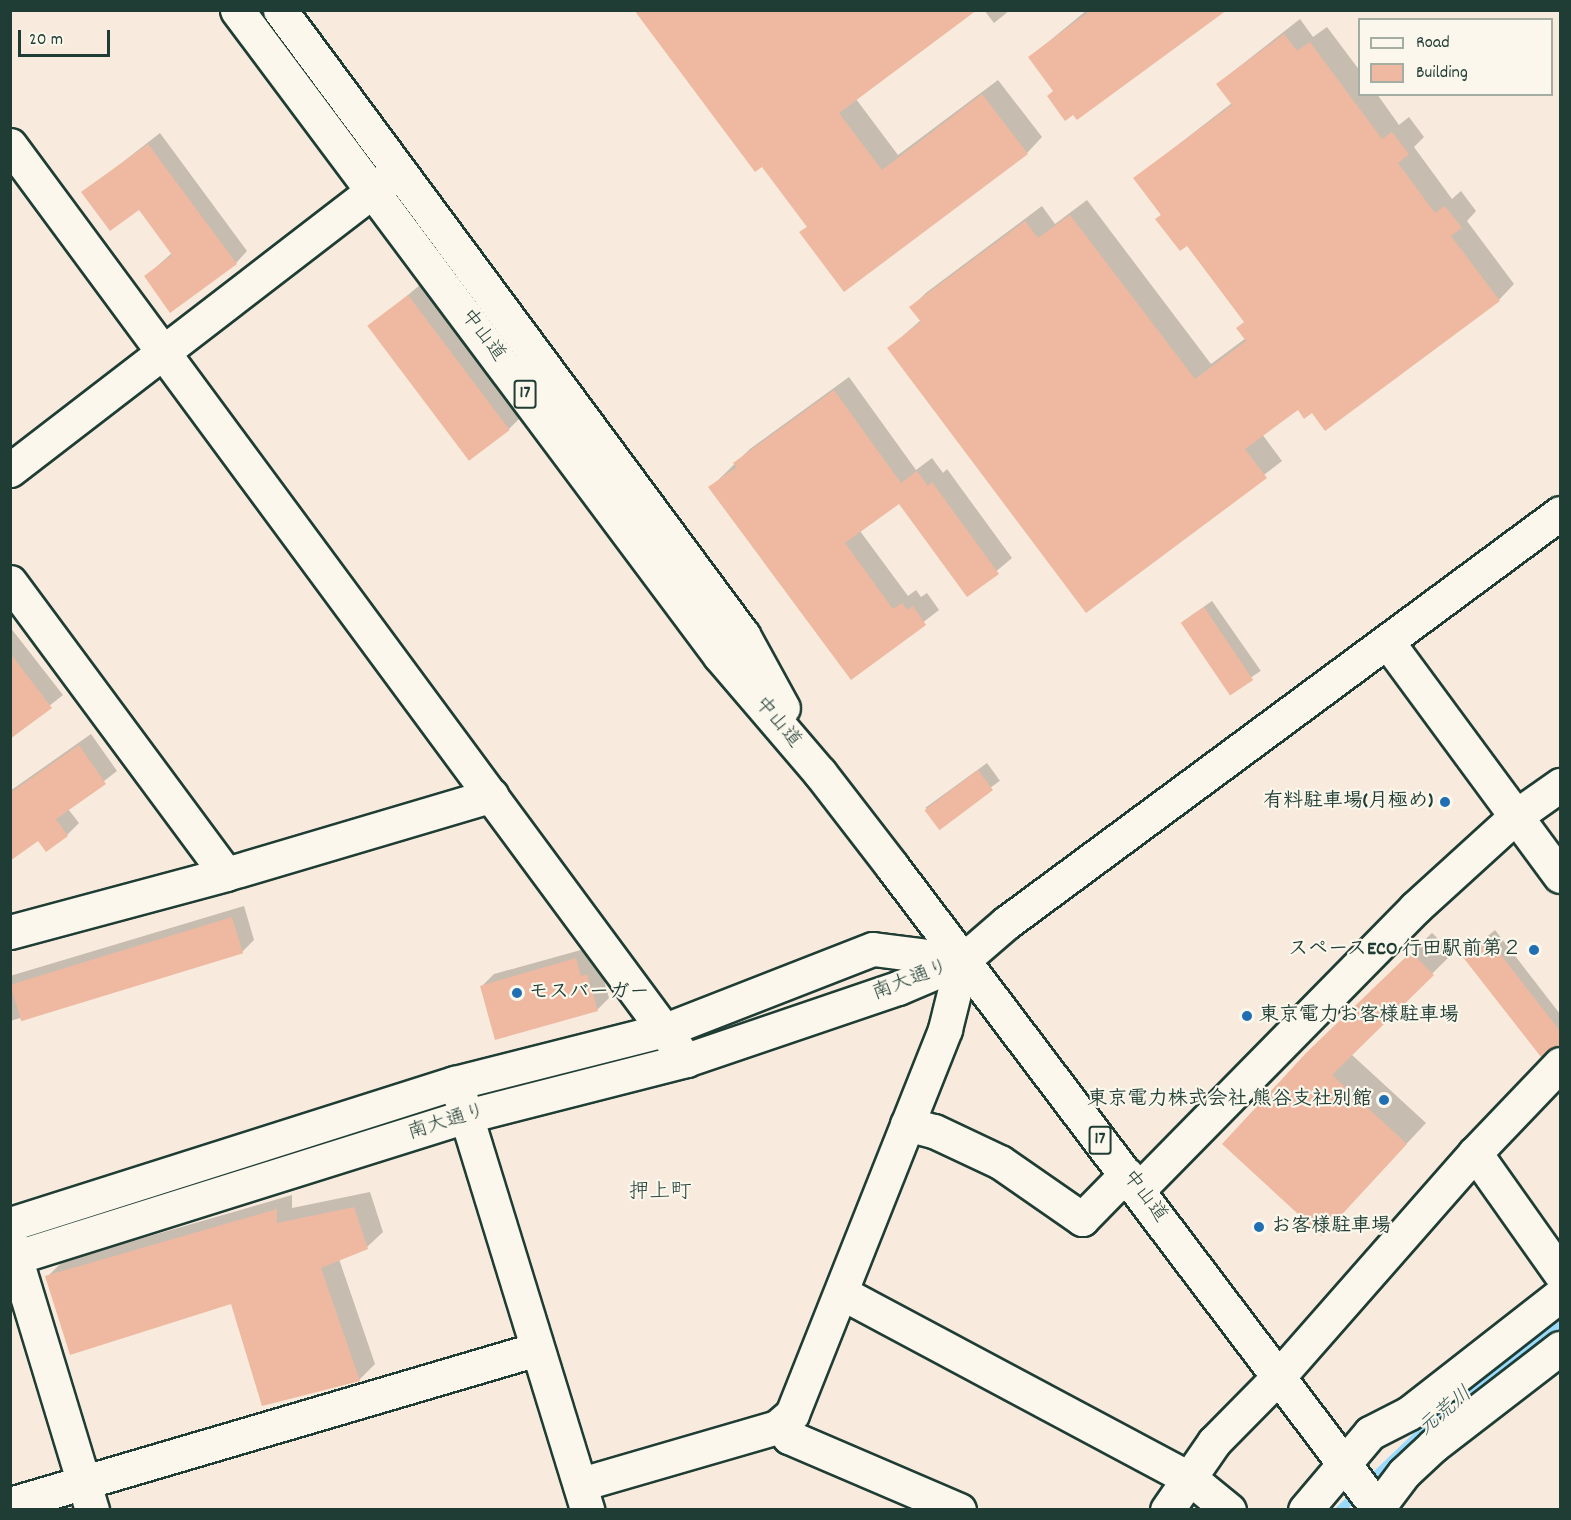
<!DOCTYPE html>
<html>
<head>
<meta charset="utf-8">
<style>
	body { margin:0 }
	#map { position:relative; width:1571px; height:1520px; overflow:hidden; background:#f8ebdd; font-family:Dekko,"Klee One",sans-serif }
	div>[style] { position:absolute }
	.shadow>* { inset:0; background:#0003; transform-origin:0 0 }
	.stream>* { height:9px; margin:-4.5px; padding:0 4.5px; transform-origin:4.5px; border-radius:4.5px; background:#9adafc }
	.building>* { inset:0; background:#eeb9a0; transform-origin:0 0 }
	.roads { filter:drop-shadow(2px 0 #1f3d34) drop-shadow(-2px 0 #1f3d34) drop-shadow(0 2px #1f3d34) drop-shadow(0 -2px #1f3d34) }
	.minor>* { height:33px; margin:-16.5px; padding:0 16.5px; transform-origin:16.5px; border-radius:16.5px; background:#fbf7ec }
	.tertiary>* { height:33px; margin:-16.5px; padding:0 16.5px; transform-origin:16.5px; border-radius:16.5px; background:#fbf7ec }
	.secondary>* { height:33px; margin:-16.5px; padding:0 16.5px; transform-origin:16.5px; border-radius:16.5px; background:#fbf7ec }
	.trunk>* { height:33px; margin:-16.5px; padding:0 16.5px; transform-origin:16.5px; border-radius:16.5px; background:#fbf7ec }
	.dots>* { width:16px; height:16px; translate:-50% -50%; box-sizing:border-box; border:3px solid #fbf7ec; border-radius:50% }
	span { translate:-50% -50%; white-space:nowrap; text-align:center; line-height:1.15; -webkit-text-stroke:4.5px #fbf7ec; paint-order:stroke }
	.shield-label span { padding:2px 4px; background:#fbf7ec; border:2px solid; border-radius:4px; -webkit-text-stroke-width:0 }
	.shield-label { font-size:18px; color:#1f3d34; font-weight:700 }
	.street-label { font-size:20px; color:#1f3d34 }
	.poi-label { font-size:20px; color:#1f3d34; font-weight:700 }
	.right { translate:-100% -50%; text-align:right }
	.left { translate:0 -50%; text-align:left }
	.neighbourhood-label { font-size:21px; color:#1f3d34 }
	.water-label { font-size:21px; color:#385c5c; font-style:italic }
	.frame { position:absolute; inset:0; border:12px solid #1f3d34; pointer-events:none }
	.legend { position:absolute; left:1358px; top:18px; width:195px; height:78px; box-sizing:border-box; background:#fbf7ec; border:2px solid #a3ada2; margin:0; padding:8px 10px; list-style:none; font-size:18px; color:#1f3d34 }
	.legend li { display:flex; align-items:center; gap:12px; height:30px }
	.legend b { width:30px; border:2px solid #a3ada2 }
	.scale { position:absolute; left:18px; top:30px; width:92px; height:27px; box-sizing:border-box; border:3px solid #1f3d34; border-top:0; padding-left:8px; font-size:18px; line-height:21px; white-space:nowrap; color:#1f3d34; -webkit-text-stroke:4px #fbf7ec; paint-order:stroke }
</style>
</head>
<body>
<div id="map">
	<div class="shadow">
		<i style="clip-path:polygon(984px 10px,1010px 10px,994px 23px)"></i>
		<i style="clip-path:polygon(1087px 10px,1224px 10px,1054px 90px,1030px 57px)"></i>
		<i style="clip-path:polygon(1300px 19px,1313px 37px,1327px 27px,1360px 71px,1360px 94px,1377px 94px,1399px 125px,1409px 117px,1424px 137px,1414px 147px,1452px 199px,1461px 191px,1476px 211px,1467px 221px,1514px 284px,1499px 300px,1313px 411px,1298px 408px,1262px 434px,1282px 461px,1086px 611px,889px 348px,921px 320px,911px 307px,927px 292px,1042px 206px,1055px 224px,1087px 200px,1211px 364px,1246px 338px,1245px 321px,1187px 244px,1157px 219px,1162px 214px,1135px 178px,1232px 103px,1217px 84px)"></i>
		<i style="clip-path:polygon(998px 80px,1042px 137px,1027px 153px,801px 233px,808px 226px,762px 164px,856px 99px,898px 155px)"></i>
		<i style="clip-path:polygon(160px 133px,247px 251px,236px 263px,146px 276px,172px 253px,139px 208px,83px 193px)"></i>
		<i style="clip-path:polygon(421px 284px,520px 418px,508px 430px,370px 327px)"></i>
		<i style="clip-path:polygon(849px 377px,916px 470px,932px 458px,943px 473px,947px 469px,1012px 558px,968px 595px,899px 502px,860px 531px,908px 596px,916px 590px,921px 597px,927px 593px,939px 610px,851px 678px,710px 488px,750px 449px)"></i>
		<i style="left:1212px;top:601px;width:85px;height:36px;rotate:55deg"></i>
		<i style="clip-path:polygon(10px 627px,63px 695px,10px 737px)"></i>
		<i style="clip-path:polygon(91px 734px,117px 771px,68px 809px,79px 823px,67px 835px,39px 839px,10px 859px,10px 791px)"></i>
		<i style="left:987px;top:763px;width:22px;height:76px;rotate:54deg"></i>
		<i style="clip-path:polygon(244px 906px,254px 940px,242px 952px,10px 1021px,10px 976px)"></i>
		<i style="clip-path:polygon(1495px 930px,1560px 1014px,1560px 1041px,1541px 1055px,1472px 949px)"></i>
		<i style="clip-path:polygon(1432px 933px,1453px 953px,1351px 1054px,1426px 1123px,1322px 1234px,1329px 1032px)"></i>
		<i style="clip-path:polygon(588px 948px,593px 965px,599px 963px,609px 998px,597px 1010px,482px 986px,494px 974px)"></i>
		<i style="clip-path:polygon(370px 1192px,383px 1232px,367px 1247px,339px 1259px,375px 1364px,359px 1380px,232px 1302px,47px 1277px,63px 1261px,292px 1195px,292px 1208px)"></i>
	</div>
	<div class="stream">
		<i style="left:1339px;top:1510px;width:137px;rotate:-43.8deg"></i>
		<i style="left:1438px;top:1415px;width:153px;rotate:-37deg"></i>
	</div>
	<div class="building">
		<i style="clip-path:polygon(634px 10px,977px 10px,839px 113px,882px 170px,982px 94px,1028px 154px,844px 292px,799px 232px,807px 227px,762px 167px,755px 172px)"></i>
		<i style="clip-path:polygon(1091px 10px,1227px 10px,1077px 120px,1073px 115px,1065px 121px,1047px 96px,1053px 91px,1028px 57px)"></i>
		<i style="clip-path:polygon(1284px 34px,1297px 51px,1310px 42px,1382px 139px,1392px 132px,1409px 154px,1398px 163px,1435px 213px,1445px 206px,1462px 228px,1451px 236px,1500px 301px,1325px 431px,1312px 413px,1304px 419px,1298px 410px,1245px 449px,1267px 478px,1086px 613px,887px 348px,921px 322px,909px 307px,1025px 221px,1038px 238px,1070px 215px,1195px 379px,1246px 341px,1236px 328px,1244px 322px,1187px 246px,1180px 251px,1155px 219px,1161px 215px,1133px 178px,1232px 105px,1216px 84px)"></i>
		<i style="clip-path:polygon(148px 144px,237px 264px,170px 313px,144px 276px,172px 255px,139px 210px,110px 231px,81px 192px)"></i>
		<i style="left:408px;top:295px;width:169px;height:51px;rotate:53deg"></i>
		<i style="clip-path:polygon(834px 390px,901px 483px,917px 471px,928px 486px,932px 482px,999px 574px,967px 597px,899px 504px,845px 543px,893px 609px,902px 603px,907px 610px,913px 606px,926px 625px,851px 680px,708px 487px,737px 467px,733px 463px)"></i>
		<i style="left:1204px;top:607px;width:88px;height:28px;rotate:56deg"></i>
		<i style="clip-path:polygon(10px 653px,52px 708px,10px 739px)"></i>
		<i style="clip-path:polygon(79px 745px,106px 784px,56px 819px,68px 836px,46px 852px,38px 841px,10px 861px,10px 793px)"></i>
		<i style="left:978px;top:770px;width:25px;height:67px;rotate:53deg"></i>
		<i style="left:232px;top:917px;width:38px;height:232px;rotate:73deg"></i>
		<i style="clip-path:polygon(1487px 937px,1560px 1031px,1560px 1044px,1541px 1057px,1462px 956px)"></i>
		<i style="clip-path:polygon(1411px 952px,1434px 975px,1332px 1075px,1407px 1144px,1322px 1236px,1222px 1144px,1307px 1052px)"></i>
		<i style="clip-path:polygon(576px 958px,581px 976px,587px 974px,598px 1011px,495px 1040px,480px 986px)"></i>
		<i style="clip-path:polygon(354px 1207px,368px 1249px,321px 1268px,360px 1381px,262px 1406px,231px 1304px,70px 1355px,45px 1276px,277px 1209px,277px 1223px)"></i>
	</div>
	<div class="roads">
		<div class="minor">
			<i style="left:10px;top:145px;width:1138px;rotate:53.54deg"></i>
			<i style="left:10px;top:470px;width:485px;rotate:-37.6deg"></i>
			<i style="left:10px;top:582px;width:363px;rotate:53.5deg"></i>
			<i style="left:1389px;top:644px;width:288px;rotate:53.6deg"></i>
			<i style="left:10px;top:932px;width:224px;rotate:-15deg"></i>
			<i style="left:226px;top:874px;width:277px;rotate:-16.5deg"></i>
			<i style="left:907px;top:1124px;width:28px;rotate:15deg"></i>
			<i style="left:934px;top:1131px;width:73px;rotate:25.2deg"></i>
			<i style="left:1000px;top:1162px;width:100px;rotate:34.8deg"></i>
			<i style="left:1082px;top:1219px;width:63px;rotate:-45.6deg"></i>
			<i style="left:1475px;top:1153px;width:147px;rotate:54.7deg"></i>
			<i style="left:1138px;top:1190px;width:395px;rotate:-45.5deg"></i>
			<i style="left:1415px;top:908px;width:137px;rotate:-42.3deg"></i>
			<i style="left:1516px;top:816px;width:54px;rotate:-35.2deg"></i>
			<i style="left:842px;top:1293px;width:395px;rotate:28.1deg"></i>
			<i style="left:1191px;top:1479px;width:49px;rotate:39.2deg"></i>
			<i style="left:782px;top:1425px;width:14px;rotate:60deg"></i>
			<i style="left:789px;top:1437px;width:185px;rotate:23.2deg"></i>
			<i style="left:581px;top:1484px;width:204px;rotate:-16.2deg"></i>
			<i style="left:777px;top:1427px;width:20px;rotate:-41deg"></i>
			<i style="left:792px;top:1414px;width:414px;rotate:-68.3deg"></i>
			<i style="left:945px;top:1029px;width:70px;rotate:-76deg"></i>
			<i style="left:10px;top:1504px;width:546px;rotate:-16.38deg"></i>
			<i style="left:1167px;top:1510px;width:83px;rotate:-55.3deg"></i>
			<i style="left:1214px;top:1442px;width:93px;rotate:-45.4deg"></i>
			<i style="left:1279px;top:1376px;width:297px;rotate:-48.7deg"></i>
			<i style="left:1475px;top:1153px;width:123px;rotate:-46.3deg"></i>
			<i style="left:1305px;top:1510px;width:101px;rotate:-49.8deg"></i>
			<i style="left:1370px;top:1433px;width:44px;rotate:-27.1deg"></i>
			<i style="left:1409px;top:1413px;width:192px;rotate:-38deg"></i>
			<i style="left:1376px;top:1510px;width:46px;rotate:-52.9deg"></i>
			<i style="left:1404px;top:1473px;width:41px;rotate:-43deg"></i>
			<i style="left:1434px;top:1445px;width:159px;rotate:-37.6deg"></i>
		</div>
		<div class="tertiary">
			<i style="left:460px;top:1096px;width:433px;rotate:72.9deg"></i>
			<i style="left:10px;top:1224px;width:467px;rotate:-17.6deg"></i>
			<i style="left:455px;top:1083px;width:217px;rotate:-14.2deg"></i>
			<i style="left:665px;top:1030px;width:223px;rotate:-21.3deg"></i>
			<i style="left:873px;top:949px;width:88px;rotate:7.2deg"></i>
			<i style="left:10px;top:1240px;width:282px;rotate:73.1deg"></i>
			<i style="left:10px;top:1259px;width:479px;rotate:-17.4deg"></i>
			<i style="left:467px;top:1116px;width:226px;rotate:-14.3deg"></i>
			<i style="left:686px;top:1060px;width:224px;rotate:-18.8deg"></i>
			<i style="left:898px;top:988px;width:69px;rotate:-22.9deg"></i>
		</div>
		<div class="secondary">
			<i style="left:962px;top:961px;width:58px;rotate:-40.8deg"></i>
			<i style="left:1006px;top:923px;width:689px;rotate:-36.5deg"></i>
		</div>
		<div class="trunk">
			<i style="left:237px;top:10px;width:807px;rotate:53.22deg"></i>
			<i style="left:720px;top:656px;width:154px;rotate:49.5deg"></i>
			<i style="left:820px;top:773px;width:116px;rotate:52.3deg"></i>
			<i style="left:891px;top:865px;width:809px;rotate:52.89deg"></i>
			<i style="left:280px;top:10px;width:778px;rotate:53.47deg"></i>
			<i style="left:743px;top:635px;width:83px;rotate:61.3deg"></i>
		</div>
	</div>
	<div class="dots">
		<i style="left:1445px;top:802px;background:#1f6fb2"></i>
		<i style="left:1534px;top:950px;background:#1f6fb2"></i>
		<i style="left:517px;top:993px;background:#1f6fb2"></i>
		<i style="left:1247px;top:1016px;background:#1f6fb2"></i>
		<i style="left:1384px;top:1100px;background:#1f6fb2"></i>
		<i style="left:1259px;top:1227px;background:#1f6fb2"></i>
	</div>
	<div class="shield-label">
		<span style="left:525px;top:394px">17</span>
		<span style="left:1100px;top:1140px">17</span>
	</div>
	<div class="street-label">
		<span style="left:482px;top:336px;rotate:53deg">中山道</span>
		<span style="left:777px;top:723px;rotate:50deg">中山道</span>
		<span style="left:911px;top:981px;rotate:-21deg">南大通り</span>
		<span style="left:447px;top:1123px;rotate:-17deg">南大通り</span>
		<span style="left:1144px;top:1197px;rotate:53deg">中山道</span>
	</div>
	<div class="poi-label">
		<span class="right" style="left:1433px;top:802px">有料駐車場(月極め)</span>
		<span class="right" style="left:1522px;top:950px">スペースECO 行田駅前第２</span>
		<span class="left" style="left:529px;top:993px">モスバーガー</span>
		<span class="left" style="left:1259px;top:1016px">東京電力お客様駐車場</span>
		<span class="right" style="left:1372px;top:1100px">東京電力株式会社 熊谷支社別館</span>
		<span class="left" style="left:1271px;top:1227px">お客様駐車場</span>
	</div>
	<div class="neighbourhood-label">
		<span style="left:660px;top:1193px">押上町</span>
	</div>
	<div class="water-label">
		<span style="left:1446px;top:1412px;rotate:-40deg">元荒川</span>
	</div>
	<div class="frame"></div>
	<ul class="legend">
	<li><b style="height:8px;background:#fbf7ec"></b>Road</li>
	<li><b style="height:16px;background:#eeb9a0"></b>Building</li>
	</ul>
	<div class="scale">20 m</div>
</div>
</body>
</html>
